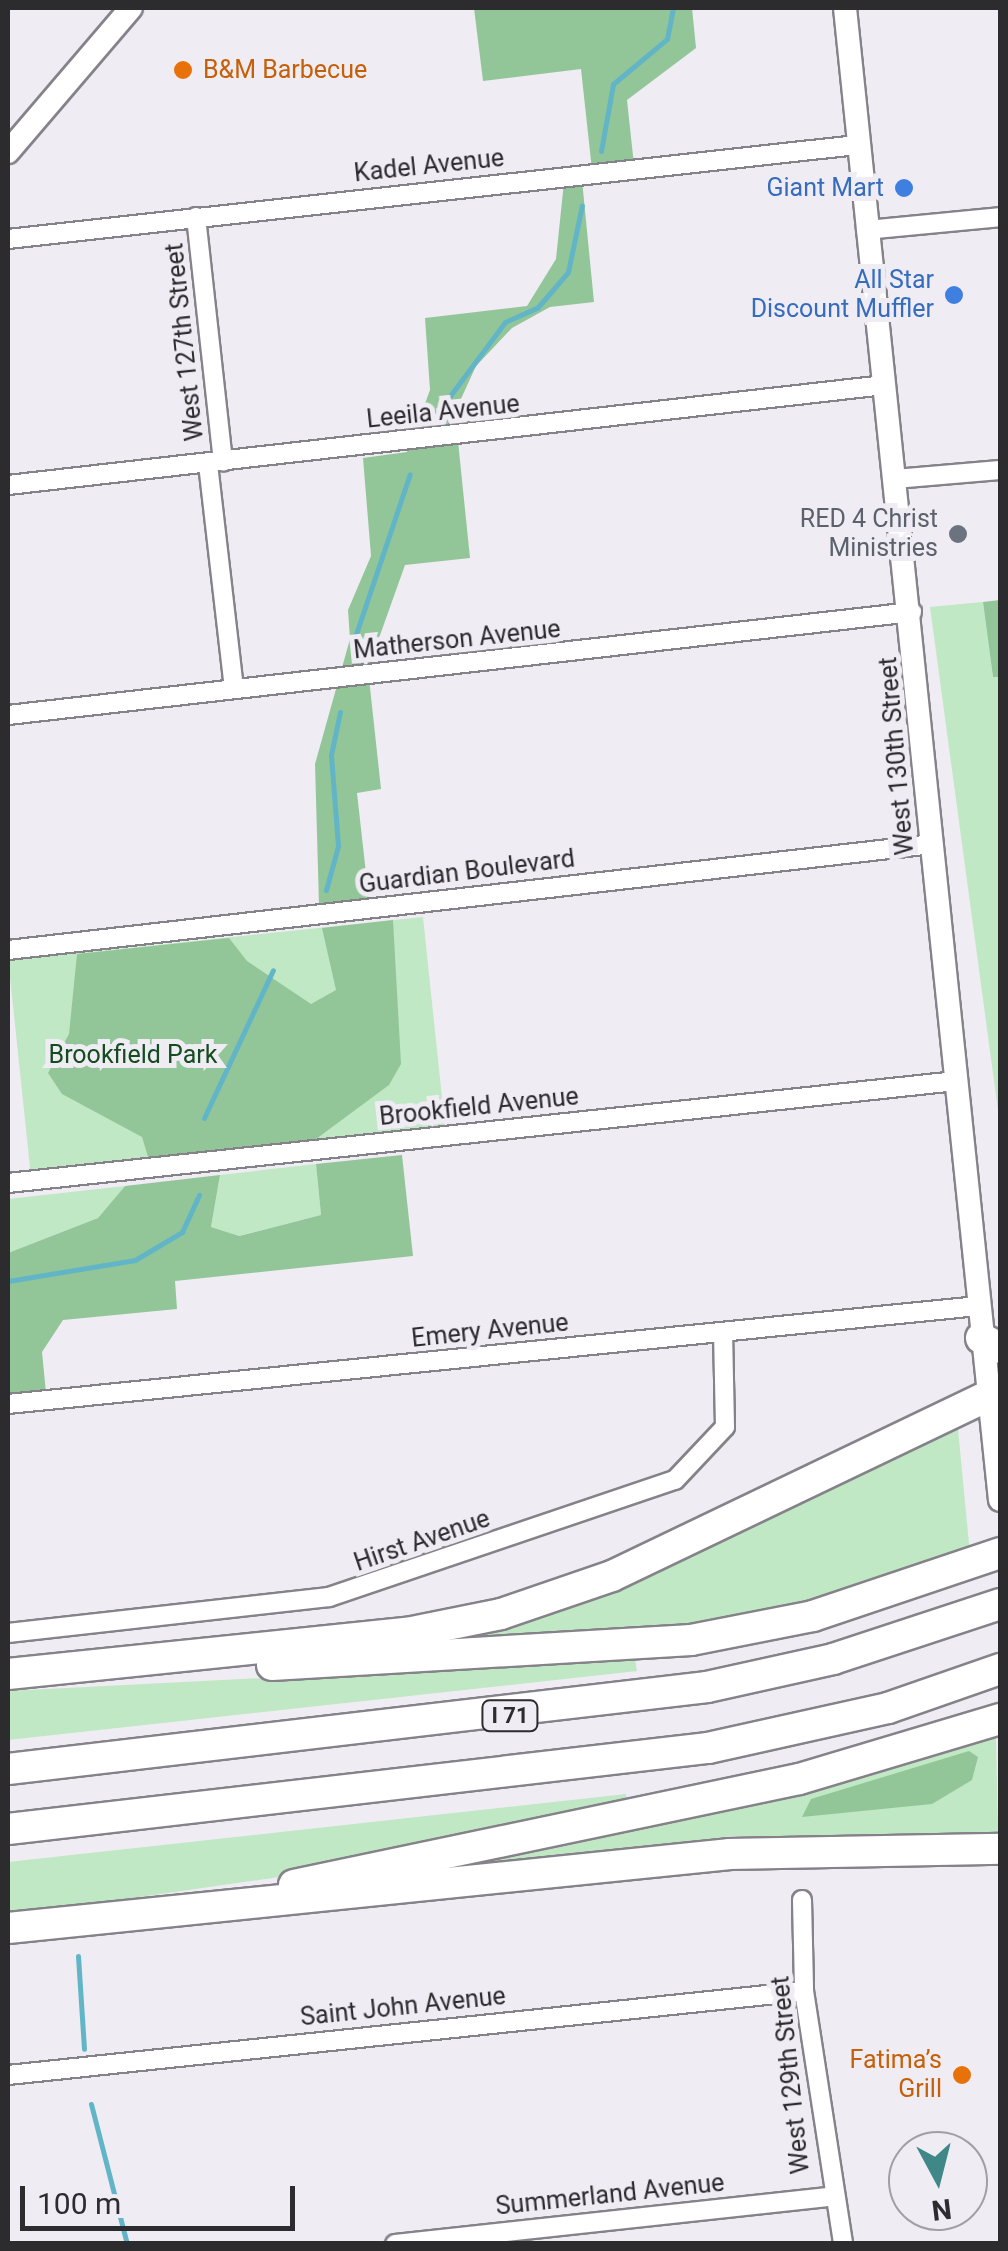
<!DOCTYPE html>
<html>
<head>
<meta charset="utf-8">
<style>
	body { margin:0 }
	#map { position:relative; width:1008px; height:2251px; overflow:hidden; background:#efecf4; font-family:Roboto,sans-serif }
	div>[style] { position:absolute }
	.green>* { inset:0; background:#c0e8c4; transform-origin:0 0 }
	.forest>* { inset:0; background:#92c698 }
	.stream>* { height:5px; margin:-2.5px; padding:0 2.5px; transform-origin:2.5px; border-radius:2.5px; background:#62b5c7 }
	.roads { filter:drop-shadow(2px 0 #858289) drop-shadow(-2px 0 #858289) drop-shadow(0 2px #858289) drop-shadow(0 -2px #858289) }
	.street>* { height:18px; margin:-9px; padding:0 9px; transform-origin:9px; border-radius:9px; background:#fff }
	.secondary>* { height:22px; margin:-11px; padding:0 11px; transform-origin:11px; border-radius:11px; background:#fff }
	.highway>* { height:30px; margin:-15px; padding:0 15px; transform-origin:15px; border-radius:15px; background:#fff }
	.dots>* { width:28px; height:28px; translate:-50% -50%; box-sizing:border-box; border:5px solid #efecf4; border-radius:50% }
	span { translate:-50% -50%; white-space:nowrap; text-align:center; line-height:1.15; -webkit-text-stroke:10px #efecf4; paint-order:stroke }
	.shield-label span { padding:2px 8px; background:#efecf4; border:2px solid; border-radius:8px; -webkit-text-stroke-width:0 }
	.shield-label { font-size:22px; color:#2c2b2e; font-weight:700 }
	.food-label { font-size:25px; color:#c56008 }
	.left { translate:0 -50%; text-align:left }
	.right { translate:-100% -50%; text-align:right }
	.street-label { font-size:25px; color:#2c2b2e }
	.shop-label { font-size:25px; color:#366cbe }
	.worship-label { font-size:25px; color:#5b616d }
	.park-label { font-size:25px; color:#144c20 }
	.frame { position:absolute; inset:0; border:10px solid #2c2b2e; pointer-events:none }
	.north { position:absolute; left:888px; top:2131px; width:100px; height:100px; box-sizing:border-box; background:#efecf4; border:2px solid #a19fa5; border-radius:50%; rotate:173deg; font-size:28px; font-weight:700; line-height:40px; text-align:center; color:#2c2b2e }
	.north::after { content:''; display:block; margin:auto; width:35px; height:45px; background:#408887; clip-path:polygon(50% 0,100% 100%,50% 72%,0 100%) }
	.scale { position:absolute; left:20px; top:2186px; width:275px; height:45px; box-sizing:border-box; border:5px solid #2c2b2e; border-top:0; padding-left:12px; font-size:30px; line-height:35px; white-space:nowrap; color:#2c2b2e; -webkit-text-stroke:8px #efecf4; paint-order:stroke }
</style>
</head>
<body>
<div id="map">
	<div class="green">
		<i style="clip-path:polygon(983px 602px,993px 677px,1000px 677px,1000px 1125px,930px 607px)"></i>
		<i style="left:423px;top:917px;width:210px;height:417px;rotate:84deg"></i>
		<i style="clip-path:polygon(316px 1164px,321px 1215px,238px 1236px,211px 1227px,220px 1175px)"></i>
		<i style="clip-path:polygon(125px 1186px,98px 1218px,8px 1253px,8px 1199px)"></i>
		<i style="clip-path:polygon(958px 1429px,970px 1554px,724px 1624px,337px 1653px,463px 1634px)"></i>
		<i style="clip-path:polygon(635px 1659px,637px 1671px,8px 1740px,8px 1691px)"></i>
		<i style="clip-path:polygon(996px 1735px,998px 1837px,732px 1836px,429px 1871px,823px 1789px)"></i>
		<i style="clip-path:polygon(626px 1794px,627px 1806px,321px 1871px,8px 1916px,8px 1862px)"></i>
	</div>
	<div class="forest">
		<i style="clip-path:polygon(474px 8px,692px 8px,696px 48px,627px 100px,634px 165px,592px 170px,581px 69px,483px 81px)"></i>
		<i style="clip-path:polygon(582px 180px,594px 302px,550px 307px,512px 328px,476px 366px,455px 412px,470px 558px,405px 565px,368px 669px,381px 789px,357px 793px,369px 900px,319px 905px,315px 764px,350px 639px,348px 610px,371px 556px,363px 458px,407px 452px,430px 390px,425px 318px,527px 306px,556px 259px,564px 182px)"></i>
		<i style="clip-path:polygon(1000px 600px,1000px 677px,993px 677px,983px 602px)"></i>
		<i style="clip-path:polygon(393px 920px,401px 1064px,389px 1085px,312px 1142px,149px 1160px,142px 1137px,62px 1094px,48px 1073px,69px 1034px,77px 954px,229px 938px,247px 961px,311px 1004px,336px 990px,322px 928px)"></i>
		<i style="clip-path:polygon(402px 1155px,413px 1256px,175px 1281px,177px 1309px,63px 1320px,42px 1352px,46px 1393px,8px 1397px,8px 1253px,98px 1218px,125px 1186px,220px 1175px,211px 1227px,239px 1236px,321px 1215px,316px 1164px)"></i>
		<i style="clip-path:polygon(969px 1751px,978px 1757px,972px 1780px,932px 1804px,802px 1817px,811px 1799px)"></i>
	</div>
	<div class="stream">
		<i style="left:601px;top:151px;width:68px;rotate:-79.8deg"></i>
		<i style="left:613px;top:84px;width:70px;rotate:-39.8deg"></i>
		<i style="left:667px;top:39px;width:32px;rotate:-79deg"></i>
		<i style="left:432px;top:420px;width:122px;rotate:-53.3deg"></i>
		<i style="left:505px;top:322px;width:36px;rotate:-24deg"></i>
		<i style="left:538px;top:307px;width:46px;rotate:-49.4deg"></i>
		<i style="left:568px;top:272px;width:68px;rotate:-78.2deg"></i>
		<i style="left:353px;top:643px;width:178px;rotate:-71.4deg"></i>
		<i style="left:326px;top:890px;width:46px;rotate:-74.7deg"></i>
		<i style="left:338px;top:846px;width:91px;rotate:-94.4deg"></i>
		<i style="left:331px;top:755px;width:44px;rotate:-78.2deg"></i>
		<i style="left:204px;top:1118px;width:163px;rotate:-65deg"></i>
		<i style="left:8px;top:1281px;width:129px;rotate:-9.4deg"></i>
		<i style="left:135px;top:1260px;width:55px;rotate:-30.8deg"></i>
		<i style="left:182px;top:1232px;width:41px;rotate:-65.3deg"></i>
		<i style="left:78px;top:1956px;width:93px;rotate:86.3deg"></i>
		<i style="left:91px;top:2104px;width:145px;rotate:75.6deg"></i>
	</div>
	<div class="roads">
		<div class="street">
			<i style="left:196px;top:217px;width:246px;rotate:83.7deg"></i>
			<i style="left:866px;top:230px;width:135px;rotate:-5.5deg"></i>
			<i style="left:8px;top:239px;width:854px;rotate:-6.32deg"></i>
			<i style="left:208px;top:464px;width:226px;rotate:83.4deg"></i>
			<i style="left:895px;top:479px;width:105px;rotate:-4.9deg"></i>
			<i style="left:8px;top:485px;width:882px;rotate:-6.51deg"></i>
			<i style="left:8px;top:715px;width:910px;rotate:-6.5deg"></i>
			<i style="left:8px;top:950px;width:930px;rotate:-6.54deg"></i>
			<i style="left:8px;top:1183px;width:953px;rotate:-6.14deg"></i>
			<i style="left:8px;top:1404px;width:974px;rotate:-5.77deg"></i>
			<i style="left:8px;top:1633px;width:323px;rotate:-6.4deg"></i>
			<i style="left:329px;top:1597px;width:365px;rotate:-18.7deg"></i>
			<i style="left:675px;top:1480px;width:73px;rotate:-46.7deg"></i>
			<i style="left:725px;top:1427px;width:95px;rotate:-91.2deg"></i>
			<i style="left:802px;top:1900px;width:91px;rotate:88.7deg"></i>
			<i style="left:804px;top:1991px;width:256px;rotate:81.2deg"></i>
			<i style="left:8px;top:2075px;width:800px;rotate:-6.02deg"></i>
			<i style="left:395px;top:2244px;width:438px;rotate:-6.2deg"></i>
		</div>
		<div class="secondary">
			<i style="left:845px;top:8px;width:1500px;rotate:84.07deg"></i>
			<i style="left:8px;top:152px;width:189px;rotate:-49.5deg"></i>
		</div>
		<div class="highway">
			<i style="left:981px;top:1338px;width:21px;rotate:28deg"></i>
			<i style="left:272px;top:1665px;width:420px;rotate:-3.4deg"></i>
			<i style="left:691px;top:1640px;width:124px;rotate:-11.1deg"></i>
			<i style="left:813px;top:1616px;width:197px;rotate:-18.6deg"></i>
			<i style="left:8px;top:1674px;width:401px;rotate:-5.9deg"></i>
			<i style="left:407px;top:1633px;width:96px;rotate:-11.4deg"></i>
			<i style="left:501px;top:1614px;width:117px;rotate:-18.9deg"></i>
			<i style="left:612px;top:1576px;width:430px;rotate:-25.6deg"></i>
			<i style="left:8px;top:1769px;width:704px;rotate:-6.69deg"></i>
			<i style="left:707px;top:1687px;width:129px;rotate:-12.5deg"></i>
			<i style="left:833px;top:1659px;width:176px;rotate:-18.2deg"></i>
			<i style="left:8px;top:1829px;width:705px;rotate:-6.6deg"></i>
			<i style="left:708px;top:1748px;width:184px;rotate:-12.5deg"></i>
			<i style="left:888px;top:1708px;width:119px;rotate:-19.2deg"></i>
			<i style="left:294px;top:1885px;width:516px;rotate:-11.85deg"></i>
			<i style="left:799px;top:1779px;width:210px;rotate:-16.6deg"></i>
			<i style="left:8px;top:1928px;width:726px;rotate:-5.85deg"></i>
			<i style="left:730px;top:1854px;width:270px;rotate:-1.1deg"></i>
		</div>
	</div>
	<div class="dots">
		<i style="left:183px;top:70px;background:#e8710a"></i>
		<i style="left:904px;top:188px;background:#3f7fe0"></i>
		<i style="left:954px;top:295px;background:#3f7fe0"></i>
		<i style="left:958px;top:534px;background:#6b7280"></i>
		<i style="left:962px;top:2075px;background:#e8710a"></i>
	</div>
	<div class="shield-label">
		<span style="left:510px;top:1716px">I 71</span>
	</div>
	<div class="food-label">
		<span class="left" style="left:203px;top:70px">B&amp;M Barbecue</span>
		<span class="right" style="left:942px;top:2075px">Fatima’s<br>Grill</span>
	</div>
	<div class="street-label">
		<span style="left:429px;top:166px;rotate:-6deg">Kadel Avenue</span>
		<span style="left:185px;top:342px;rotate:-96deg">West 127th Street</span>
		<span style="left:443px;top:412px;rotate:-6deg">Leeila Avenue</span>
		<span style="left:457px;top:640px;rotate:-6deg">Matherson Avenue</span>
		<span style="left:897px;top:756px;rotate:-95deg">West 130th Street</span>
		<span style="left:467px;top:872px;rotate:-7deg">Guardian Boulevard</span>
		<span style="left:479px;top:1107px;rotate:-6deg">Brookfield Avenue</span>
		<span style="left:490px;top:1331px;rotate:-6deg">Emery Avenue</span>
		<span style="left:422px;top:1541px;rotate:-19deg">Hirst Avenue</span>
		<span style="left:403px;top:2007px;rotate:-6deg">Saint John Avenue</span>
		<span style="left:791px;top:2075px;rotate:-96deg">West 129th Street</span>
		<span style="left:610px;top:2195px;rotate:-6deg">Summerland Avenue</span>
	</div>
	<div class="shop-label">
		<span class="right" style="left:884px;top:188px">Giant Mart</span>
		<span class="right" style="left:934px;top:295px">All Star<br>Discount Muffler</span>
	</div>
	<div class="worship-label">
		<span class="right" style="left:938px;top:534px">RED 4 Christ<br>Ministries</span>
	</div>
	<div class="park-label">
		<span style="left:133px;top:1055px">Brookfield Park</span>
	</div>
	<div class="frame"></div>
	<div class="north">N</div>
	<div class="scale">100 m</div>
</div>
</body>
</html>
